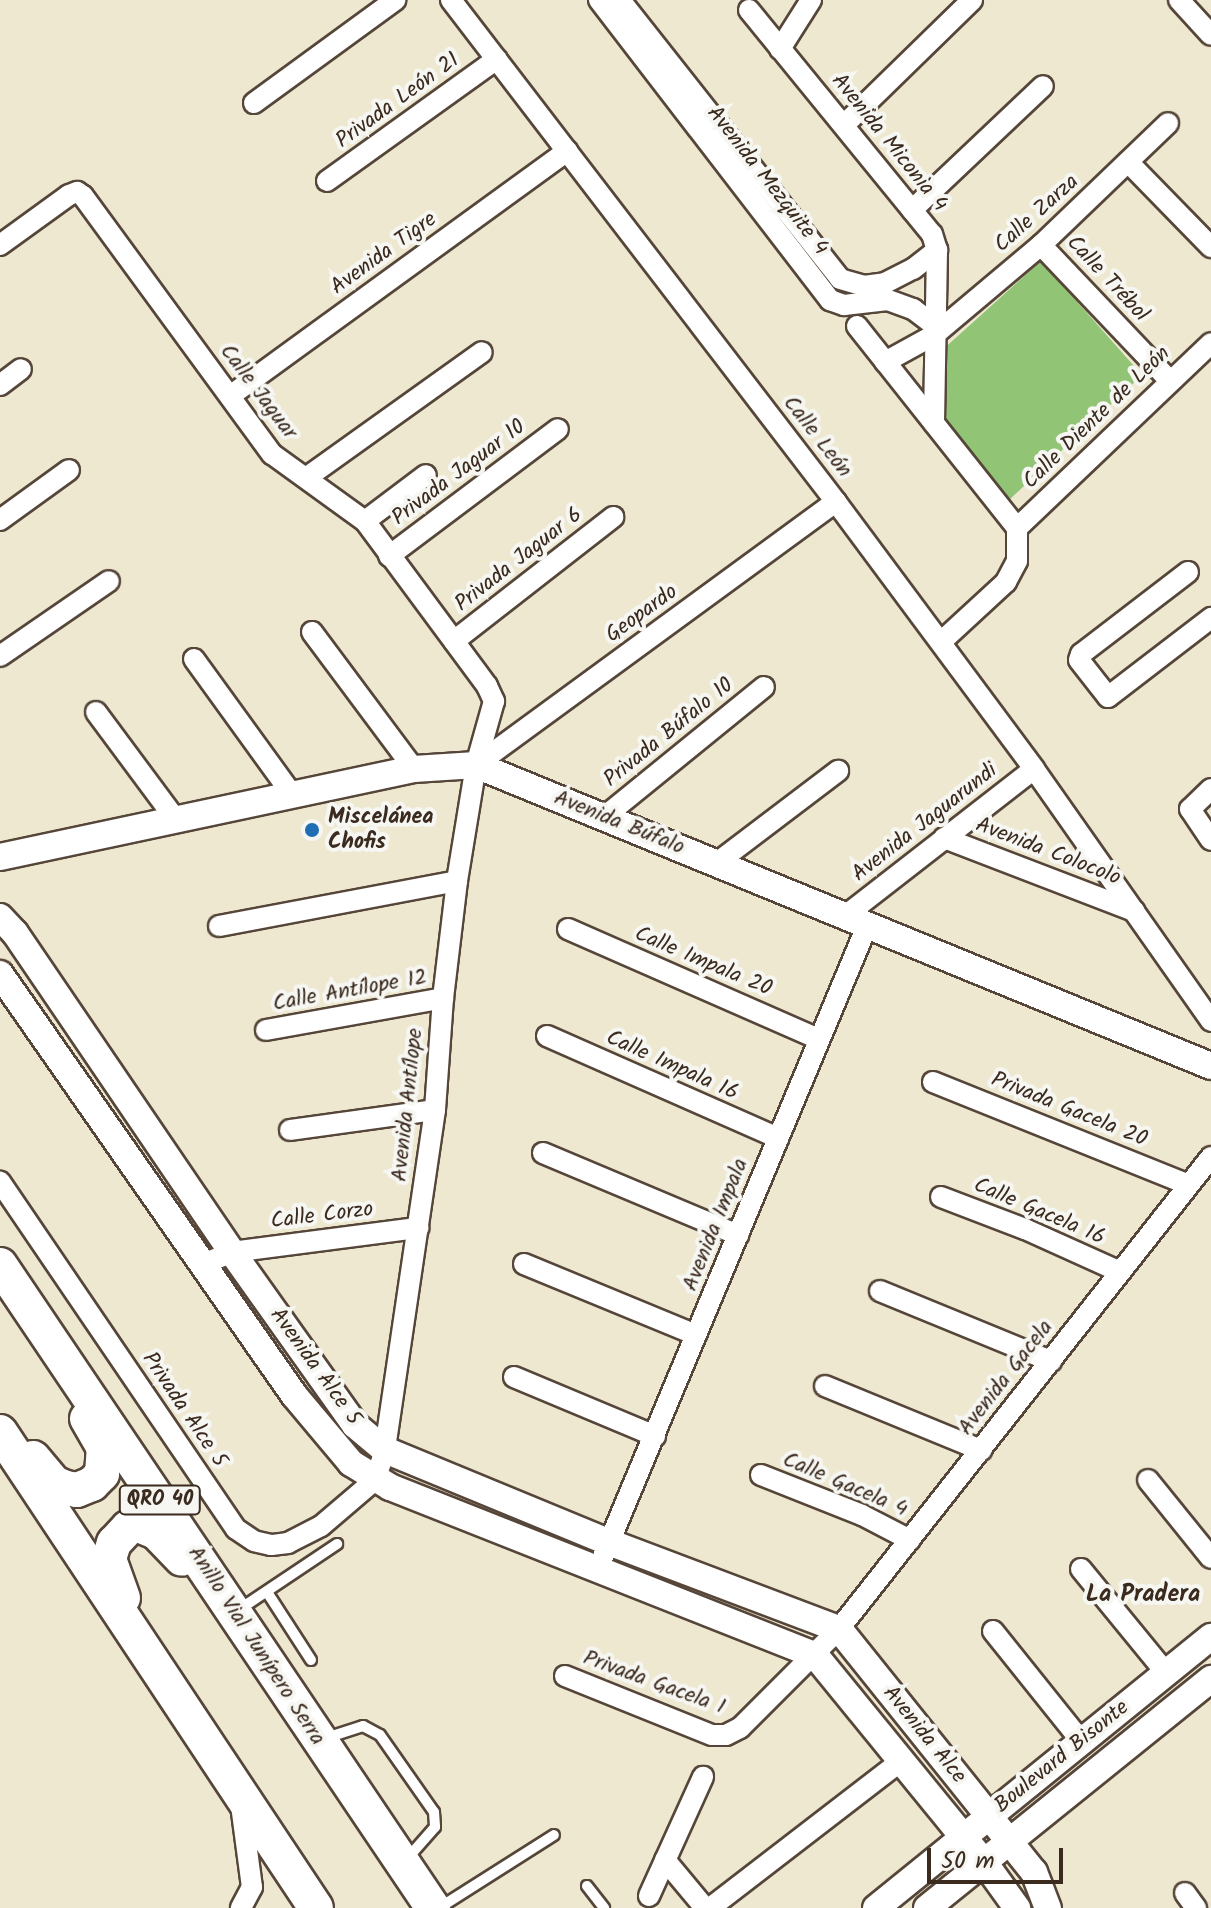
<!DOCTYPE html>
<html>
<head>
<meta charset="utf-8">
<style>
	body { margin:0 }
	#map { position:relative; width:1211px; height:1908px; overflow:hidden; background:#eee8d1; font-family:Kalam,sans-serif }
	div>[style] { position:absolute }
	.green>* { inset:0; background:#91c475 }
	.roads { filter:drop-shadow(2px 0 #564639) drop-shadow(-2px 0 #564639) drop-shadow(0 2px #564639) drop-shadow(0 -2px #564639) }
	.service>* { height:10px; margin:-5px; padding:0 5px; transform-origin:5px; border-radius:5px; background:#fff }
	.minor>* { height:20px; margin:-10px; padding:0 10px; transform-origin:10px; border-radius:10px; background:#fff }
	.tertiary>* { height:26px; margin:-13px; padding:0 13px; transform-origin:13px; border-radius:13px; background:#fff }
	.trunk>* { height:34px; margin:-17px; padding:0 17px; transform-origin:17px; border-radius:17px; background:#fff }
	.dots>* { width:22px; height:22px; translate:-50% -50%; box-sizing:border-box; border:4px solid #f6f6f2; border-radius:50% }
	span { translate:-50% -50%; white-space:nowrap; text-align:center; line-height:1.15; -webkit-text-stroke:8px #f6f6f2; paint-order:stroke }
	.shield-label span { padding:2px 6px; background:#f6f6f2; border:2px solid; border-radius:6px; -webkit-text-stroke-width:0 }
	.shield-label { font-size:20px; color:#3b2a1e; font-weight:700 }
	.street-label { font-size:22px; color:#3b2a1e }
	.poi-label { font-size:22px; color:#3b2a1e; font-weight:700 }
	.left { translate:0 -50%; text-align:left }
	.neighbourhood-label { font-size:24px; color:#3b2a1e; font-weight:700 }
	.scale { position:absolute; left:927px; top:1848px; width:136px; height:36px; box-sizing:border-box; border:4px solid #3b2a1e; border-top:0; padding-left:10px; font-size:24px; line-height:28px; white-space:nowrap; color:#3b2a1e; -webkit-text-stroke:6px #f6f6f2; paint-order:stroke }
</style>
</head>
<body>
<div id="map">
	<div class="green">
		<i style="clip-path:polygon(1041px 261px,1142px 375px,1008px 501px,940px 426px,940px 352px)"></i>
	</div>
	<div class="roads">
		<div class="service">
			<i style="left:267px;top:1592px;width:81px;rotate:57.1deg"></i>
			<i style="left:240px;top:1609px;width:117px;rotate:-33.8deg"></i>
			<i style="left:326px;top:1738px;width:39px;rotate:-18deg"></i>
			<i style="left:363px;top:1726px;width:19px;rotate:28deg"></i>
			<i style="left:380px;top:1735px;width:94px;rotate:55deg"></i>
			<i style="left:434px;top:1812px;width:15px;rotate:86deg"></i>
			<i style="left:435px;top:1827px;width:44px;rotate:131.3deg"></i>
			<i style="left:587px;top:1886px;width:28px;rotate:52deg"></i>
			<i style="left:439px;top:1908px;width:136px;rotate:-32.4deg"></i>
		</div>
		<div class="minor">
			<i style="left:451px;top:0;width:633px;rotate:52.51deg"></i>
			<i style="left:836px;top:502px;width:332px;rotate:53.4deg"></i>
			<i style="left:1034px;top:769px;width:308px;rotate:54.9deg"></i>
			<i style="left:599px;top:0;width:379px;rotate:52.4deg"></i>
			<i style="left:830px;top:300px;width:15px;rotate:20deg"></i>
			<i style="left:844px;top:305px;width:44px;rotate:-6.5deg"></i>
			<i style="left:888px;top:300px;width:27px;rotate:20deg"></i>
			<i style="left:913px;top:309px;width:26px;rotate:37deg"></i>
			<i style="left:620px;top:0;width:355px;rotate:51.7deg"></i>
			<i style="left:840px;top:279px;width:25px;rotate:16deg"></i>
			<i style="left:864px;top:286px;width:21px;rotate:-8deg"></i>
			<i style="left:885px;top:283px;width:31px;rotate:-27deg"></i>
			<i style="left:913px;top:269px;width:31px;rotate:-38deg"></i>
			<i style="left:1179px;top:0;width:47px;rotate:47.6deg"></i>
			<i style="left:749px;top:10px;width:289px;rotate:50.8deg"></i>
			<i style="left:932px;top:234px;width:17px;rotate:73deg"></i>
			<i style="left:937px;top:250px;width:173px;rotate:91deg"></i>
			<i style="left:780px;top:49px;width:58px;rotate:-57.7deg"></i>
			<i style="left:254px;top:103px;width:175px;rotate:-36.1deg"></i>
			<i style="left:844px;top:125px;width:179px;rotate:-44.3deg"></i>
			<i style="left:1128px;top:162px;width:119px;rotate:45.7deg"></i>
			<i style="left:327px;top:181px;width:209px;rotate:-35.7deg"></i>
			<i style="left:912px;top:210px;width:180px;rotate:-43.4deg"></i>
			<i style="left:0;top:245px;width:85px;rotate:-35.9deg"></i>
			<i style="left:69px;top:195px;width:9px;rotate:-21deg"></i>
			<i style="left:77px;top:192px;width:7px;rotate:34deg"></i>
			<i style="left:83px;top:196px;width:320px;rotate:53.8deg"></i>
			<i style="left:272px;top:454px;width:115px;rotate:35.8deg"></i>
			<i style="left:365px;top:521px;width:205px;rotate:53.5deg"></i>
			<i style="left:487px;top:686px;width:17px;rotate:65deg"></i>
			<i style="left:494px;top:701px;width:66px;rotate:105.7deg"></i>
			<i style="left:476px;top:765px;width:118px;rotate:99.3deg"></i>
			<i style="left:457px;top:881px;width:118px;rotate:96.8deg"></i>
			<i style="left:443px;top:998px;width:112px;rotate:94.1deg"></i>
			<i style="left:435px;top:1110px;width:344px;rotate:98.4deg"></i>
			<i style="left:385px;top:1450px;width:32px;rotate:108deg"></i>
			<i style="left:375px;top:1480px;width:71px;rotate:139.6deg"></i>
			<i style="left:321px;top:1526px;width:37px;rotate:153deg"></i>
			<i style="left:288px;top:1543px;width:17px;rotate:173deg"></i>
			<i style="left:271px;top:1545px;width:17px;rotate:-167deg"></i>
			<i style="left:254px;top:1541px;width:22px;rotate:-146deg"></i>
			<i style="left:236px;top:1529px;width:420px;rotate:-124.2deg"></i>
			<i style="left:1041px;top:245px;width:187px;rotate:46.5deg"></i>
			<i style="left:857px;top:326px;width:258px;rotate:51.6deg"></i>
			<i style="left:1017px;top:528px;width:33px;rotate:90deg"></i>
			<i style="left:1017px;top:561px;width:24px;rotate:118deg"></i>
			<i style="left:1006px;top:582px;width:88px;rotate:137.3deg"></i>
			<i style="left:885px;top:362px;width:56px;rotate:-28.9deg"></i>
			<i style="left:934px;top:335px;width:140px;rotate:-40.1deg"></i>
			<i style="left:1041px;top:245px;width:176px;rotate:-43.8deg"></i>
			<i style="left:0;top:385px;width:26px;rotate:-37deg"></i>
			<i style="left:230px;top:396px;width:417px;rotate:-36deg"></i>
			<i style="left:306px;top:478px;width:216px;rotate:-35.6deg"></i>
			<i style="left:0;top:520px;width:85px;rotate:-35.9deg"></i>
			<i style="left:365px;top:521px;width:76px;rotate:-37deg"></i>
			<i style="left:1017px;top:528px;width:268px;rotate:-43.6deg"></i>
			<i style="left:389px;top:556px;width:211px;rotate:-36.9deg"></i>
			<i style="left:1188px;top:572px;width:135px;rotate:142.5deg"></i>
			<i style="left:1081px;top:654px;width:6px;rotate:108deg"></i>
			<i style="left:1079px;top:660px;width:47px;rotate:51.9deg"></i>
			<i style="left:1108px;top:697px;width:130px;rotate:-37.5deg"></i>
			<i style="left:312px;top:632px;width:171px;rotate:53.3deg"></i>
			<i style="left:454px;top:641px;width:202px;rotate:-37.9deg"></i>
			<i style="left:0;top:656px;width:132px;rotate:-34.5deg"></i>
			<i style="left:194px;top:659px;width:165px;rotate:54.1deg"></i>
			<i style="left:96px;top:712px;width:131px;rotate:53.4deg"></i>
			<i style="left:476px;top:765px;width:446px;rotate:-36.2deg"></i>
			<i style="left:1211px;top:789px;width:29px;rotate:136deg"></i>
			<i style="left:1190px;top:809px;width:37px;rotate:56deg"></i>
			<i style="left:604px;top:817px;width:206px;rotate:-39.1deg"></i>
			<i style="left:944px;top:838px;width:204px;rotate:21deg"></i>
			<i style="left:718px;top:862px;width:151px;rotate:-37.2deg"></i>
			<i style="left:845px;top:916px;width:239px;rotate:-37.9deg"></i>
			<i style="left:219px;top:926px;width:242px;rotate:-10.7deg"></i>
			<i style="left:568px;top:929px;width:274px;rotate:23.7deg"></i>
			<i style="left:266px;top:1030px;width:180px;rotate:-10.2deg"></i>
			<i style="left:547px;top:1036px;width:253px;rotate:23.8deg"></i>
			<i style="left:933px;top:1082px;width:274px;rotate:21.9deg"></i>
			<i style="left:290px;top:1130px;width:146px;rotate:-7.9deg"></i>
			<i style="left:543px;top:1153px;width:212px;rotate:22.8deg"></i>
			<i style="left:941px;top:1197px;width:90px;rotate:20.9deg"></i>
			<i style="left:1025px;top:1229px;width:102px;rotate:24.3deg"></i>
			<i style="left:203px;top:1264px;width:31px;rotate:-22deg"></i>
			<i style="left:232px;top:1252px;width:188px;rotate:-7.4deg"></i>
			<i style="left:524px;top:1264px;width:186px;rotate:22.4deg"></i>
			<i style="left:880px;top:1291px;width:185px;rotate:22.3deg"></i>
			<i style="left:514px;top:1377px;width:153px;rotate:22.7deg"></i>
			<i style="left:825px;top:1386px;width:169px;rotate:22.3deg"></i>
			<i style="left:761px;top:1475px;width:109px;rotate:21.6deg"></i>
			<i style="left:862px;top:1515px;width:54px;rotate:27.5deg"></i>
			<i style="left:1148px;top:1480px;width:100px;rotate:51.1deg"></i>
			<i style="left:598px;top:1569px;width:697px;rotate:-67.3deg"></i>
			<i style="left:1081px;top:1569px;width:134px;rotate:50.7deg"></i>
			<i style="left:993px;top:1631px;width:141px;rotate:51.3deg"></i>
			<i style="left:565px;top:1676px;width:158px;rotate:21.9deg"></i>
			<i style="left:712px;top:1735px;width:14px"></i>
			<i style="left:726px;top:1735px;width:16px;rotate:-27deg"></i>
			<i style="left:740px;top:1728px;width:140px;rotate:-45deg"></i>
			<i style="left:839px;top:1629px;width:601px;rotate:-51.76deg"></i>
			<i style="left:241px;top:1805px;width:83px;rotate:82.4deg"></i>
			<i style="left:252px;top:1887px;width:24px;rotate:118deg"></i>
			<i style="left:665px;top:1860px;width:62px;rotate:50.2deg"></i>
			<i style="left:1185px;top:1893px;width:19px;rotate:54deg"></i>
			<i style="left:649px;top:1896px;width:131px;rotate:-65.6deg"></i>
			<i style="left:710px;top:1908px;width:241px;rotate:-37.6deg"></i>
		</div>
		<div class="tertiary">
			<i style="left:0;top:857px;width:423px;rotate:-12deg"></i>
			<i style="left:414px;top:769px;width:62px;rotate:-3.7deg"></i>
			<i style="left:476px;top:765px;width:794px;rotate:22.27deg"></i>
			<i style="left:0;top:917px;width:22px;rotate:47deg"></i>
			<i style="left:15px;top:933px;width:386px;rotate:55.8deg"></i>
			<i style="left:232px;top:1252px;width:212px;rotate:54.6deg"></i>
			<i style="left:355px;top:1425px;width:39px;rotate:40deg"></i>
			<i style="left:385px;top:1450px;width:244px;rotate:22.4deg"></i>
			<i style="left:611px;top:1543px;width:244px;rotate:20.7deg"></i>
			<i style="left:839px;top:1629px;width:312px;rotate:51.3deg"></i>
			<i style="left:1034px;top:1872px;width:39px;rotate:69deg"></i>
			<i style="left:0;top:974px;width:513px;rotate:55.07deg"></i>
			<i style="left:294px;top:1395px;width:89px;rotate:50deg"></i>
			<i style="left:351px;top:1463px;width:46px;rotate:31.6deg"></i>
			<i style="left:390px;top:1487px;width:457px;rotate:21.6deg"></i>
			<i style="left:815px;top:1655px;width:267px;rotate:50.8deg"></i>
			<i style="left:984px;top:1862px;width:57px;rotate:54.3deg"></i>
			<i style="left:876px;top:1908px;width:431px;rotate:-39deg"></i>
			<i style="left:927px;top:1908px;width:365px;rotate:-38.9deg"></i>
		</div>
		<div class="trunk">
			<i style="left:0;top:1265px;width:775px;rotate:56.04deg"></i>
			<i style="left:0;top:1432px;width:571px;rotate:56.42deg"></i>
			<i style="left:33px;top:1458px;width:33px;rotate:50deg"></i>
			<i style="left:54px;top:1483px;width:13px;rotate:23deg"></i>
			<i style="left:66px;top:1488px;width:11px;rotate:10deg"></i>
			<i style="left:77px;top:1490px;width:16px;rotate:-22deg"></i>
			<i style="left:92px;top:1484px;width:14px;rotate:-45deg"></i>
			<i style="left:102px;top:1474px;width:26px;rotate:-86deg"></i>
			<i style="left:104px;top:1448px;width:34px;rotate:-120deg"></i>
			<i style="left:123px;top:1598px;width:41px;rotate:-109.7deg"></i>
			<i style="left:109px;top:1559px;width:17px;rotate:-73deg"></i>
			<i style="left:114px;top:1543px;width:21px;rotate:-47deg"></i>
			<i style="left:128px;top:1528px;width:9px;rotate:-27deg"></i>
			<i style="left:136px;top:1524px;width:22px;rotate:22deg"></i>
			<i style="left:156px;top:1532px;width:37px;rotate:46deg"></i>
		</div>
	</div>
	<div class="dots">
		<i style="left:312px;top:830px;background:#1f6fb2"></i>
	</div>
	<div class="shield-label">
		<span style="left:160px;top:1500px">QRO 40</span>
	</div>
	<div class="street-label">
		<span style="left:398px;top:101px;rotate:-36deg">Privada León 21</span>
		<span style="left:889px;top:143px;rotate:51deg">Avenida Miconia 4</span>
		<span style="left:767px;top:181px;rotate:52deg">Avenida Mezquite 4</span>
		<span style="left:1037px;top:214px;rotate:-42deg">Calle Zarza</span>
		<span style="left:384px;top:254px;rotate:-36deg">Avenida Tigre</span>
		<span style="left:1107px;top:279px;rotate:47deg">Calle Trébol</span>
		<span style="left:258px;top:392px;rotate:53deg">Calle Jaguar</span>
		<span style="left:1097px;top:418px;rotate:-44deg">Calle Diente de León</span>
		<span style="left:817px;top:437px;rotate:52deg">Calle León</span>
		<span style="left:459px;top:473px;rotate:-37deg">Privada Jaguar 10</span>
		<span style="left:519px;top:560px;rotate:-38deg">Privada Jaguar 6</span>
		<span style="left:642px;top:614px;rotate:-36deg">Geopardo</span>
		<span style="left:669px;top:733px;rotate:-39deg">Privada Búfalo 10</span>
		<span style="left:619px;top:823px;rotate:22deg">Avenida Búfalo</span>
		<span style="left:925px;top:823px;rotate:-38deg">Avenida Jaguarundi</span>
		<span style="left:1048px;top:852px;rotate:21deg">Avenida Colocolo</span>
		<span style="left:703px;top:962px;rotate:23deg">Calle Impala 20</span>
		<span style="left:350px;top:991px;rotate:-10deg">Calle Antílope 12</span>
		<span style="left:672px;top:1066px;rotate:24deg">Calle Impala 16</span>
		<span style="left:408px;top:1105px;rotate:-84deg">Avenida Antílope</span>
		<span style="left:1069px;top:1110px;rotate:22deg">Privada Gacela 20</span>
		<span style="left:1039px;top:1212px;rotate:23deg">Calle Gacela 16</span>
		<span style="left:322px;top:1216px;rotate:-7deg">Calle Corzo</span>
		<span style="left:716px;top:1225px;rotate:-68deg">Avenida Impala</span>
		<span style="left:315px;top:1367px;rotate:54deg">Avenida Alce 5</span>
		<span style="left:1006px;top:1378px;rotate:-52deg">Avenida Gacela</span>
		<span style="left:184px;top:1410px;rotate:56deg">Privada Alce 5</span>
		<span style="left:845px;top:1485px;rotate:23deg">Calle Gacela 4</span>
		<span style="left:256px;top:1646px;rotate:57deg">Anillo Vial Junípero Serra</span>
		<span style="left:654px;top:1683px;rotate:20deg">Privada Gacela 1</span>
		<span style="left:924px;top:1735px;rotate:51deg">Avenida Alce</span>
		<span style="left:1062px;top:1757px;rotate:-39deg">Boulevard Bisonte</span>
	</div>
	<div class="poi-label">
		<span class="left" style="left:328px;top:830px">Miscelánea<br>Chofis</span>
	</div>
	<div class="neighbourhood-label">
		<span style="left:1143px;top:1595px">La Pradera</span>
	</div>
	<div class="scale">50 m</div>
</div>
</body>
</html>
